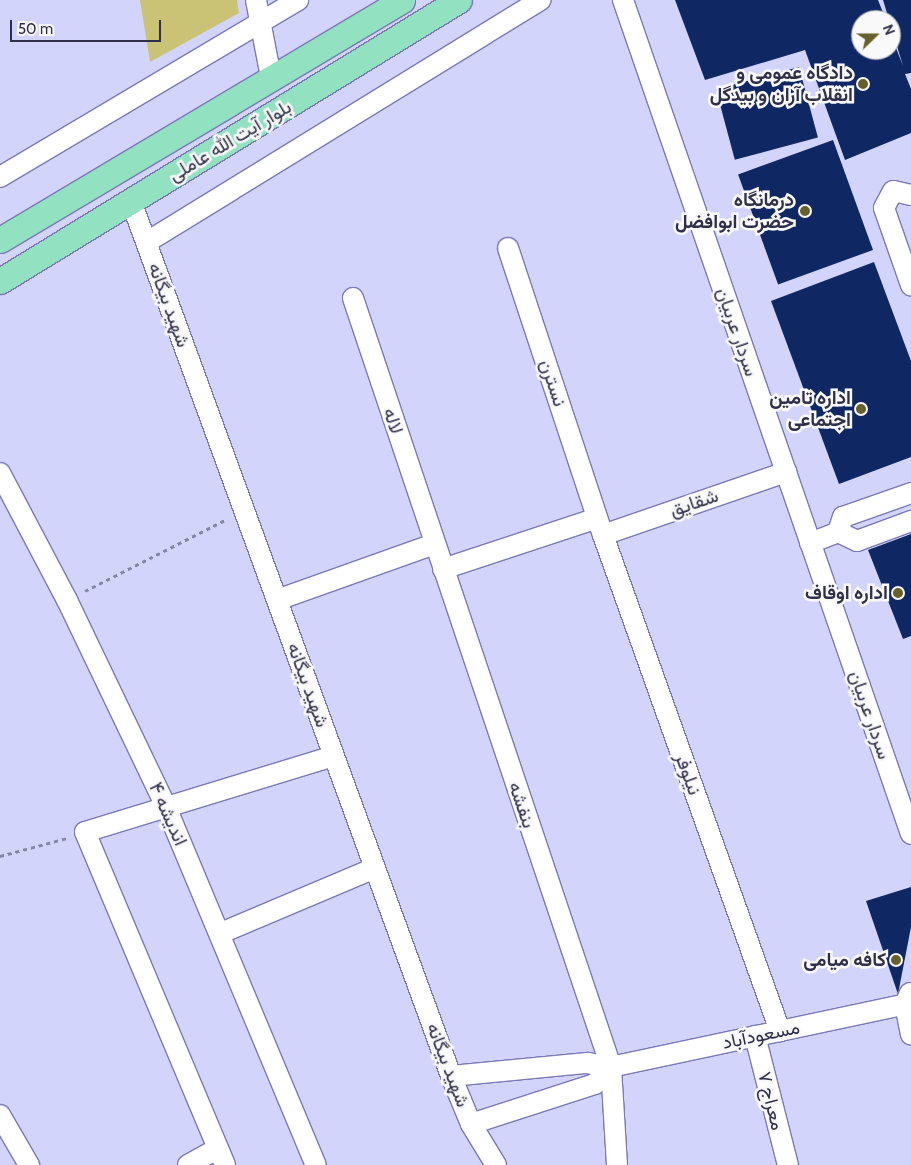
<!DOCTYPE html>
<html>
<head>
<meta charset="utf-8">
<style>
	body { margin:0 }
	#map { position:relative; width:911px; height:1165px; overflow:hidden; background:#d3d4fc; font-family:Cabin,Vazirmatn,sans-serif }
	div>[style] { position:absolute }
	.green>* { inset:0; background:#cac376 }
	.building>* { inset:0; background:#0f2863; transform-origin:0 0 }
	.path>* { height:3px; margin-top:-1.5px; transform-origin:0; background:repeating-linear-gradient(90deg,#8585a6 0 4px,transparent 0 8px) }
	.roads { filter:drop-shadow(1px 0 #7a79b7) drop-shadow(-1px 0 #7a79b7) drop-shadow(0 1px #7a79b7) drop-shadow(0 -1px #7a79b7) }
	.minor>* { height:20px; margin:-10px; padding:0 10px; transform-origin:10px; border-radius:10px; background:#fff }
	.major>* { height:25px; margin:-12.5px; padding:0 12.5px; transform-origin:12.5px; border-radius:12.5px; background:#92e2c2 }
	.dots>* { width:14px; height:14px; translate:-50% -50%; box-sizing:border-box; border:2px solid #f9f9f9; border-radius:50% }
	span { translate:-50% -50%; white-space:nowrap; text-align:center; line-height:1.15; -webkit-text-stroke:5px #f9f9f9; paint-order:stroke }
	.poi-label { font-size:19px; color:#2f2f49; font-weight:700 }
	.right { translate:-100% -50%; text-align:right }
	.street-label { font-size:19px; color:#2f2f49 }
	.north { position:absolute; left:851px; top:10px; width:50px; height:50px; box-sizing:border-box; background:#f9f9f9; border:1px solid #a8a8b3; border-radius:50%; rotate:68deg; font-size:14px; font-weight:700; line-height:20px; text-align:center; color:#2f2f49 }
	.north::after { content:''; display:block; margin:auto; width:18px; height:22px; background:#65602c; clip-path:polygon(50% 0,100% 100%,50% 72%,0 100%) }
	.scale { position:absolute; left:10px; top:20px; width:151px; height:22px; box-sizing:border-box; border:2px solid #2f2f49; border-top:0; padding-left:6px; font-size:15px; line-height:18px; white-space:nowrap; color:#2f2f49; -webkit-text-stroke:4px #f9f9f9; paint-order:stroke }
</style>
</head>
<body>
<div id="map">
	<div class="green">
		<i style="clip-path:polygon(140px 0,237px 0,239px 13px,150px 62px)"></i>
	</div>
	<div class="building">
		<i style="clip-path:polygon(675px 0,878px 0,886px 20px,861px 20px,861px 50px,891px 50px,891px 35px,903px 66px,883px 0,911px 0,911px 73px,905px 74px,911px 89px,911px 133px,845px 160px,805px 50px,705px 80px)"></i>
		<i style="left:799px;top:67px;width:73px;height:86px;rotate:75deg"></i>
		<i style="left:833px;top:140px;width:117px;height:101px;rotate:70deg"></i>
		<i style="clip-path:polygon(874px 262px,911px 361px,911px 457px,839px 484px,771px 301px)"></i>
		<i style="clip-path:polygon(911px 534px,911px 636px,903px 639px,868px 550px)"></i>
		<i style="clip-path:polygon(911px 887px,911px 927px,898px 994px,866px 901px)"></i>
	</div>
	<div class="path">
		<i style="left:85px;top:591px;width:159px;rotate:-26.9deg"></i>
		<i style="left:0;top:856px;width:69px;rotate:-15deg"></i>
	</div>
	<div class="roads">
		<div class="minor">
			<i style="left:256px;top:0;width:78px;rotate:79deg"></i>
			<i style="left:623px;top:0;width:882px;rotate:70.95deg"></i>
			<i style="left:0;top:177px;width:347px;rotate:-30.7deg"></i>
			<i style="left:911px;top:195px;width:18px;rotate:-167deg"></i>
			<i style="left:893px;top:191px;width:19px;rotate:118deg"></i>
			<i style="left:884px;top:208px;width:82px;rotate:70.7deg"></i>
			<i style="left:131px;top:201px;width:932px;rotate:69.91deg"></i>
			<i style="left:451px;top:1076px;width:52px;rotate:67.4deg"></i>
			<i style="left:471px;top:1124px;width:48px;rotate:58.6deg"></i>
			<i style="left:147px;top:242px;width:462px;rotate:-31.6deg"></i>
			<i style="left:508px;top:248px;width:302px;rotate:71.7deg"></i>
			<i style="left:603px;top:535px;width:527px;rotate:70.36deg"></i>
			<i style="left:353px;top:298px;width:811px;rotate:71.45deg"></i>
			<i style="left:611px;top:1067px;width:98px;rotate:86.5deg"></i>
			<i style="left:0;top:473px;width:144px;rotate:62.2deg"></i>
			<i style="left:67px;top:600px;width:229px;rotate:64.4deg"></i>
			<i style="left:166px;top:807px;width:388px;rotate:67.3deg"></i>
			<i style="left:838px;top:532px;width:21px;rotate:25deg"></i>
			<i style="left:857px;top:541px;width:58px;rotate:-20.3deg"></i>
			<i style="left:603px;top:535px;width:194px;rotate:-19deg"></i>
			<i style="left:810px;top:543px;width:30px;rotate:-21deg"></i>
			<i style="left:838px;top:532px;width:16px;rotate:-72deg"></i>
			<i style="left:843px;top:517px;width:72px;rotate:-19.4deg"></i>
			<i style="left:443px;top:569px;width:162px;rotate:-18.3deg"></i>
			<i style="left:277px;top:600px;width:167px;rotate:-19.6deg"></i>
			<i style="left:221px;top:933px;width:167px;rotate:-22.9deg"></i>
			<i style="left:910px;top:993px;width:12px;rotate:114deg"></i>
			<i style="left:905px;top:1004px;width:31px;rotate:79deg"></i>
			<i style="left:755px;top:1036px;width:133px;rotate:75.7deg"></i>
			<i style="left:451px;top:1076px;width:137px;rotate:-5.5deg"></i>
			<i style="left:587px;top:1063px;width:24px;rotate:9deg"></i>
			<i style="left:611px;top:1067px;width:307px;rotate:-12deg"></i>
			<i style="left:0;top:1115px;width:58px;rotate:59.9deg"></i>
			<i style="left:471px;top:1124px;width:130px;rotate:-17.9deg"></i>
			<i style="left:595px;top:1084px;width:23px;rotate:-47deg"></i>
			<i style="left:188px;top:1165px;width:33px;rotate:-29deg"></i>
			<i style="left:225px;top:1165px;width:361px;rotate:-112.8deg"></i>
			<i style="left:85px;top:832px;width:260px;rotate:-17deg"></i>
		</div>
		<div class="major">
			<i style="left:0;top:240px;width:468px;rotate:-30.8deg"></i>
			<i style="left:0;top:281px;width:538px;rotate:-31.47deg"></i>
		</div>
	</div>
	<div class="dots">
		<i style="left:863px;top:84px;background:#65602c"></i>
		<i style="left:805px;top:211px;background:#65602c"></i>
		<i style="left:861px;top:409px;background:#65602c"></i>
		<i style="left:898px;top:593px;background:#65602c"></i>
		<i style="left:896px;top:960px;background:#65602c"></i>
	</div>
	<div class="poi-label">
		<span class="right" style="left:853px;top:84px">دادگاه عمومی و<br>انقلاب آران و بیدگل</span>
		<span class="right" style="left:794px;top:211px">درمانگاه<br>حضرت ابوافضل</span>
		<span class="right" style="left:851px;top:409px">اداره تامین<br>اجتماعی</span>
		<span class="right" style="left:888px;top:593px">اداره اوقاف</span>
		<span class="right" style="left:886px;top:960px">کافه میامی</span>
	</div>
	<div class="street-label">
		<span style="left:230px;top:141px;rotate:-31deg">بلوار آیت‌ الله عاملی</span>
		<span style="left:169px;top:305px;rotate:70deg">شهید بیگانه</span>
		<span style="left:737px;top:332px;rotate:71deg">سردار عربیان</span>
		<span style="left:553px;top:383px;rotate:72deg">نسترن</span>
		<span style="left:393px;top:421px;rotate:72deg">لاله</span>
		<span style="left:694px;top:503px;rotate:-19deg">شقایق</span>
		<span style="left:308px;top:685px;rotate:70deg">شهید بیگانه</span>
		<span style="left:870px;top:715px;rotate:71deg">سردار عربیان</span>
		<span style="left:688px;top:774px;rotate:70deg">نیلوفر</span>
		<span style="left:522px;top:805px;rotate:71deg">بنفشه</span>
		<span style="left:168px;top:814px;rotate:66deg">اندیشه ۴</span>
		<span style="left:761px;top:1035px;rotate:-12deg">مسعودآباد</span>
		<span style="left:448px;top:1065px;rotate:69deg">شهید بیگانه</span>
		<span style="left:771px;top:1101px;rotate:76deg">معراج ۷</span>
	</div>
	<div class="north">N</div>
	<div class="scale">50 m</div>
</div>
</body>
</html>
